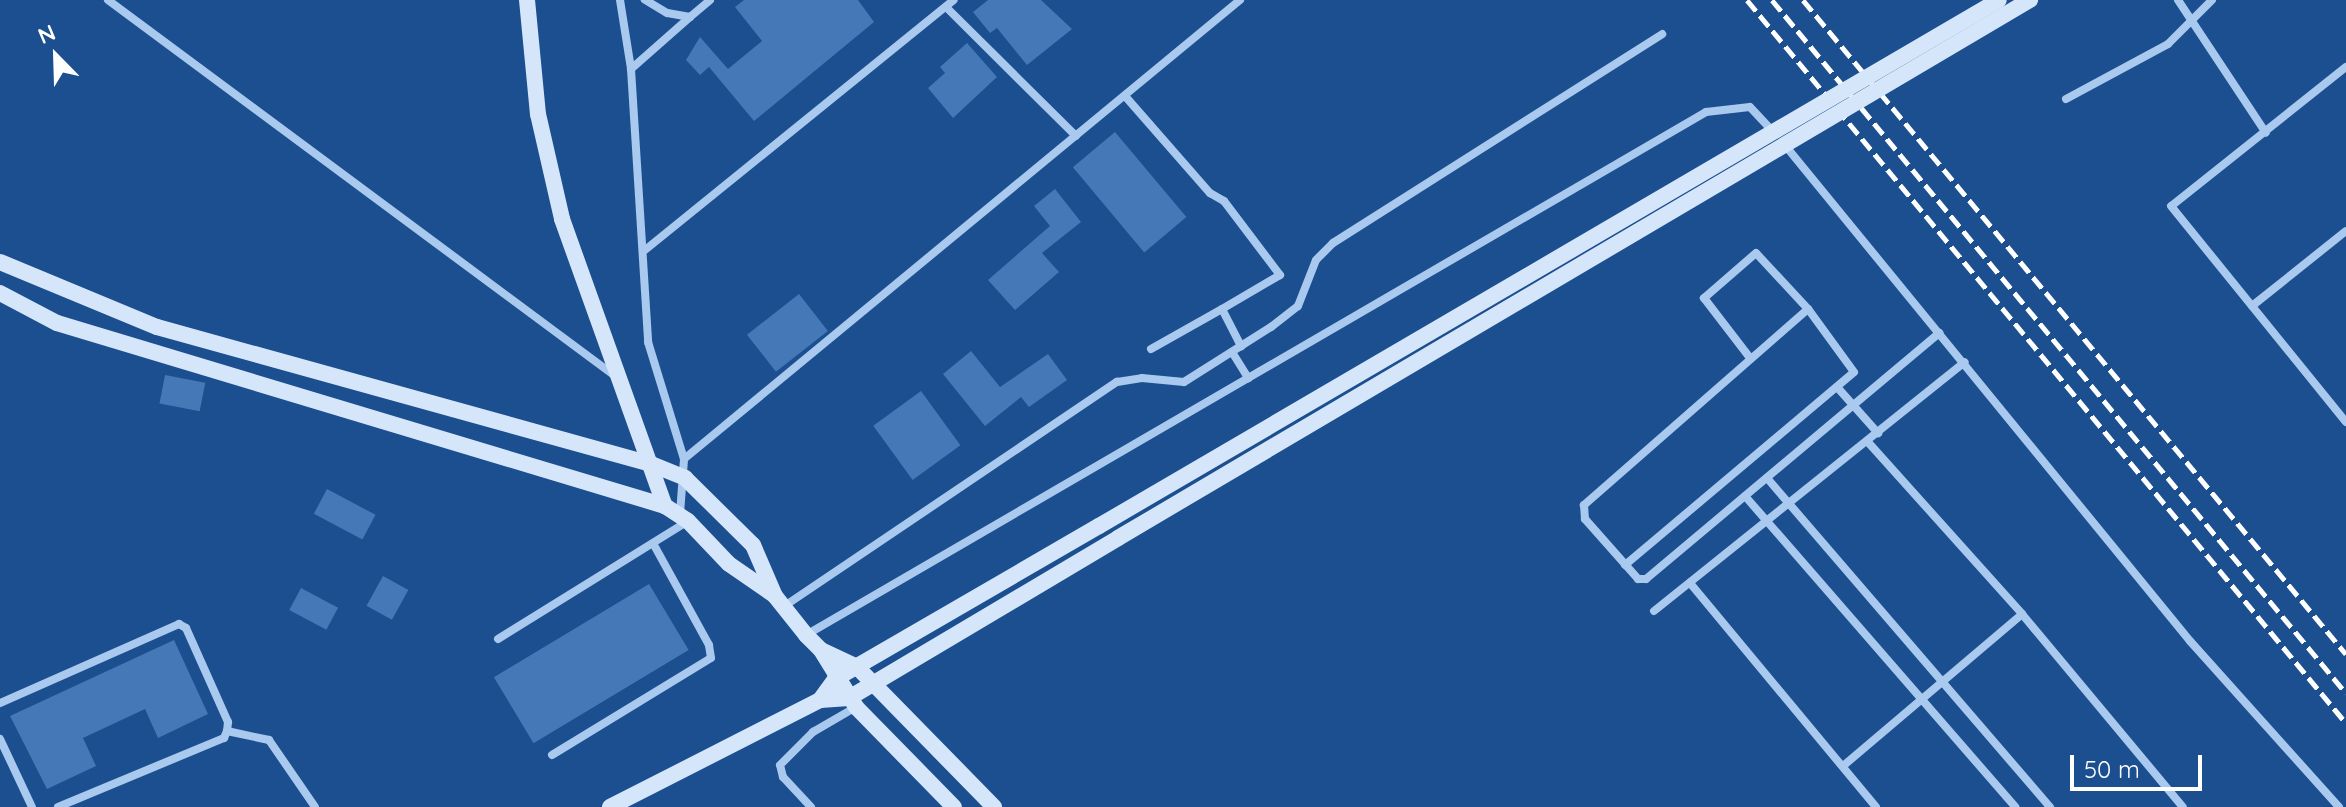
<!DOCTYPE html>
<html>
<head>
<meta charset="utf-8">
<style>
	body { margin:0 }
	#map { position:relative; width:2346px; height:807px; overflow:hidden; background:#1b4f8f; font-family:Quicksand,sans-serif }
	div>[style] { position:absolute }
	.building>* { inset:0; background:#4478b7; transform-origin:0 0 }
	.street>* { height:8px; margin:-4px; padding:0 4px; transform-origin:4px; border-radius:4px; background:#a9c9ee }
	.secondary>* { height:16px; margin:-8px; padding:0 8px; transform-origin:8px; border-radius:8px; background:#d6e6fa }
	.rail>* { height:5px; margin-top:-2.5px; transform-origin:0; background:repeating-linear-gradient(90deg,#fff 0 14px,transparent 0 20px) }
	.secondary-bridge>* { height:16px; margin:-8px; padding:0 8px; transform-origin:8px; border-radius:8px; background:#d6e6fa }
	span { translate:-50% -50%; white-space:nowrap; text-align:center; line-height:1.15; -webkit-text-stroke:7px #1b4f8f; paint-order:stroke }
	.north { position:absolute; left:16px; top:16px; width:80px; height:80px; -webkit-text-stroke:6px #1b4f8f; paint-order:stroke; rotate:337deg; font-size:22px; font-weight:700; line-height:32px; text-align:center; color:#fff }
	.north::after { content:''; display:block; margin:auto; width:28px; height:36px; background:#fff; clip-path:polygon(50% 0,100% 100%,50% 72%,0 100%) }
	.scale { position:absolute; left:2070px; top:755px; width:132px; height:36px; box-sizing:border-box; border:4px solid #fff; border-top:0; padding-left:10px; font-size:24px; line-height:28px; white-space:nowrap; color:#fff; -webkit-text-stroke:6px #1b4f8f; paint-order:stroke }
</style>
</head>
<body>
<div id="map">
	<div class="building">
		<i style="clip-path:polygon(744px 0,858px 0,874px 22px,754px 121px,709px 67px,700px 75px,686px 60px,700px 37px,728px 69px,762px 41px,735px 7px)"></i>
		<i style="clip-path:polygon(988px 0,1041px 0,1072px 29px,1027px 65px,997px 28px,990px 33px,973px 12px)"></i>
		<i style="clip-path:polygon(967px 43px,997px 77px,953px 118px,928px 88px,945px 73px,940px 67px)"></i>
		<i style="left:1115px;top:132px;width:111px;height:55px;rotate:50deg"></i>
		<i style="clip-path:polygon(1055px 189px,1081px 222px,1042px 253px,1059px 272px,1015px 310px,988px 280px,1050px 226px,1034px 206px)"></i>
		<i style="left:799px;top:294px;width:47px;height:66px;rotate:52deg"></i>
		<i style="clip-path:polygon(971px 351px,1000px 387px,1048px 354px,1067px 380px,1029px 407px,1021px 397px,985px 426px,943px 374px)"></i>
		<i style="left:165px;top:375px;width:41px;height:29px;rotate:11deg"></i>
		<i style="left:921px;top:391px;width:67px;height:59px;rotate:54deg"></i>
		<i style="left:327px;top:489px;width:55px;height:28px;rotate:28deg"></i>
		<i style="left:383px;top:576px;width:29px;height:34px;rotate:29deg"></i>
		<i style="left:649px;top:584px;width:77px;height:181px;rotate:59deg"></i>
		<i style="left:301px;top:588px;width:42px;height:25px;rotate:28deg"></i>
		<i style="clip-path:polygon(174px 640px,208px 714px,158px 738px,145px 709px,83px 738px,96px 766px,47px 789px,10px 716px)"></i>
	</div>
	<div class="street">
		<i style="left:108px;top:0;width:631px;rotate:36.56deg"></i>
		<i style="left:620px;top:0;width:70px;rotate:80.9deg"></i>
		<i style="left:631px;top:69px;width:274px;rotate:86.4deg"></i>
		<i style="left:648px;top:342px;width:122px;rotate:72.9deg"></i>
		<i style="left:2178px;top:0;width:159px;rotate:56.5deg"></i>
		<i style="left:946px;top:7px;width:183px;rotate:44.8deg"></i>
		<i style="left:690px;top:17px;width:26px;rotate:-40deg"></i>
		<i style="left:2346px;top:67px;width:223px;rotate:141.5deg"></i>
		<i style="left:2171px;top:206px;width:278px;rotate:51deg"></i>
		<i style="left:631px;top:69px;width:79px;rotate:-41.4deg"></i>
		<i style="left:690px;top:17px;width:23px;rotate:-170deg"></i>
		<i style="left:667px;top:13px;width:26px;rotate:-149deg"></i>
		<i style="left:1125px;top:96px;width:129px;rotate:48.8deg"></i>
		<i style="left:1210px;top:193px;width:16px;rotate:30deg"></i>
		<i style="left:1224px;top:201px;width:93px;rotate:52.9deg"></i>
		<i style="left:1280px;top:275px;width:67px;rotate:149.6deg"></i>
		<i style="left:1222px;top:309px;width:42px;rotate:62.8deg"></i>
		<i style="left:2066px;top:99px;width:116px;rotate:-28.3deg"></i>
		<i style="left:2168px;top:44px;width:62px;rotate:-45deg"></i>
		<i style="left:1784px;top:144px;width:642px;rotate:50.75deg"></i>
		<i style="left:2190px;top:641px;width:223px;rotate:48.1deg"></i>
		<i style="left:645px;top:250px;width:397px;rotate:-39deg"></i>
		<i style="left:2252px;top:306px;width:120px;rotate:-38.6deg"></i>
		<i style="left:1808px;top:309px;width:298px;rotate:138.8deg"></i>
		<i style="left:1584px;top:505px;width:14px;rotate:86deg"></i>
		<i style="left:1585px;top:519px;width:80px;rotate:48.5deg"></i>
		<i style="left:1638px;top:579px;width:8px"></i>
		<i style="left:1646px;top:579px;width:383px;rotate:-40deg"></i>
		<i style="left:1151px;top:349px;width:81px;rotate:-29.4deg"></i>
		<i style="left:1232px;top:352px;width:31px;rotate:58deg"></i>
		<i style="left:1837px;top:387px;width:62px;rotate:48.3deg"></i>
		<i style="left:1867px;top:441px;width:232px;rotate:48.1deg"></i>
		<i style="left:2022px;top:614px;width:251px;rotate:50.2deg"></i>
		<i style="left:1767px;top:478px;width:434px;rotate:49.3deg"></i>
		<i style="left:1745px;top:496px;width:412px;rotate:49deg"></i>
		<i style="left:680px;top:514px;width:55px;rotate:-85.8deg"></i>
		<i style="left:684px;top:459px;width:721px;rotate:-39.54deg"></i>
		<i style="left:1625px;top:565px;width:299px;rotate:-40.1deg"></i>
		<i style="left:1854px;top:372px;width:78px;rotate:-126.1deg"></i>
		<i style="left:1808px;top:309px;width:76px;rotate:-132.9deg"></i>
		<i style="left:1756px;top:253px;width:69px;rotate:139.1deg"></i>
		<i style="left:1704px;top:298px;width:76px;rotate:52.5deg"></i>
		<i style="left:1690px;top:583px;width:291px;rotate:50.3deg"></i>
		<i style="left:783px;top:607px;width:403px;rotate:-34deg"></i>
		<i style="left:1117px;top:382px;width:25px;rotate:-9deg"></i>
		<i style="left:1142px;top:378px;width:42px;rotate:5.4deg"></i>
		<i style="left:1184px;top:382px;width:103px;rotate:-32.3deg"></i>
		<i style="left:1271px;top:327px;width:34px;rotate:-38deg"></i>
		<i style="left:1298px;top:306px;width:49px;rotate:-68.6deg"></i>
		<i style="left:1316px;top:260px;width:24px;rotate:-45deg"></i>
		<i style="left:1333px;top:243px;width:390px;rotate:-32.4deg"></i>
		<i style="left:1654px;top:611px;width:398px;rotate:-38.7deg"></i>
		<i style="left:806px;top:635px;width:1041px;rotate:-30.16deg"></i>
		<i style="left:1706px;top:112px;width:44px;rotate:-6.5deg"></i>
		<i style="left:1750px;top:107px;width:37px;rotate:47deg"></i>
		<i style="left:498px;top:639px;width:224px;rotate:-31.8deg"></i>
		<i style="left:0;top:703px;width:196px;rotate:-23.8deg"></i>
		<i style="left:179px;top:624px;width:8px;rotate:30deg"></i>
		<i style="left:186px;top:628px;width:103px;rotate:65.9deg"></i>
		<i style="left:228px;top:722px;width:9px;rotate:96deg"></i>
		<i style="left:227px;top:731px;width:43px;rotate:12.1deg"></i>
		<i style="left:269px;top:740px;width:81px;rotate:55.5deg"></i>
		<i style="left:0;top:739px;width:75px;rotate:64.8deg"></i>
		<i style="left:552px;top:755px;width:186px;rotate:-31.4deg"></i>
		<i style="left:711px;top:658px;width:13px;rotate:-99deg"></i>
		<i style="left:709px;top:645px;width:116px;rotate:-118.8deg"></i>
		<i style="left:1843px;top:766px;width:235px;rotate:-40.3deg"></i>
		<i style="left:58px;top:807px;width:180px;rotate:-22.6deg"></i>
		<i style="left:224px;top:738px;width:8px;rotate:-67deg"></i>
		<i style="left:811px;top:807px;width:41px;rotate:-133deg"></i>
		<i style="left:783px;top:777px;width:12px;rotate:-104deg"></i>
		<i style="left:780px;top:765px;width:47px;rotate:-45deg"></i>
		<i style="left:813px;top:732px;width:50px;rotate:-30.2deg"></i>
	</div>
	<div class="secondary">
		<i style="left:527px;top:0;width:115px;rotate:84.5deg"></i>
		<i style="left:538px;top:114px;width:108px;rotate:77.1deg"></i>
		<i style="left:562px;top:219px;width:305px;rotate:70.3deg"></i>
		<i style="left:0;top:262px;width:170px;rotate:22.5deg"></i>
		<i style="left:157px;top:327px;width:513px;rotate:15.5deg"></i>
		<i style="left:651px;top:464px;width:37px;rotate:22deg"></i>
		<i style="left:685px;top:478px;width:95px;rotate:44.6deg"></i>
		<i style="left:753px;top:545px;width:56px;rotate:66.7deg"></i>
		<i style="left:775px;top:596px;width:50px;rotate:51.5deg"></i>
		<i style="left:806px;top:635px;width:21px;rotate:45deg"></i>
		<i style="left:821px;top:650px;width:40px;rotate:25deg"></i>
		<i style="left:857px;top:667px;width:196px;rotate:45.6deg"></i>
		<i style="left:0;top:293px;width:64px;rotate:27.8deg"></i>
		<i style="left:57px;top:323px;width:635px;rotate:16.75deg"></i>
		<i style="left:665px;top:506px;width:27px;rotate:33deg"></i>
		<i style="left:688px;top:521px;width:59px;rotate:46.4deg"></i>
		<i style="left:729px;top:564px;width:55px;rotate:34.6deg"></i>
		<i style="left:821px;top:650px;width:67px;rotate:58.4deg"></i>
		<i style="left:856px;top:707px;width:140px;rotate:45.6deg"></i>
		<i style="left:820px;top:700px;width:26px;rotate:-54deg"></i>
		<i style="left:835px;top:679px;width:305px;rotate:-30.1deg"></i>
		<i style="left:610px;top:807px;width:236px;rotate:-27deg"></i>
		<i style="left:820px;top:700px;width:29px;rotate:-4deg"></i>
		<i style="left:849px;top:698px;width:313px;rotate:-30.7deg"></i>
	</div>
	<div class="rail">
		<i style="left:1747px;top:0;width:939px;rotate:50.36deg"></i>
		<i style="left:1772px;top:0;width:900px;rotate:50.37deg"></i>
		<i style="left:1803px;top:0;width:850px;rotate:50.3deg"></i>
	</div>
	<div class="secondary-bridge">
		<i style="left:1099px;top:526px;width:1042px;rotate:-30.3deg"></i>
		<i style="left:1118px;top:538px;width:1059px;rotate:-30.54deg"></i>
	</div>
	<div class="north">N</div>
	<div class="scale">50 m</div>
</div>
</body>
</html>
